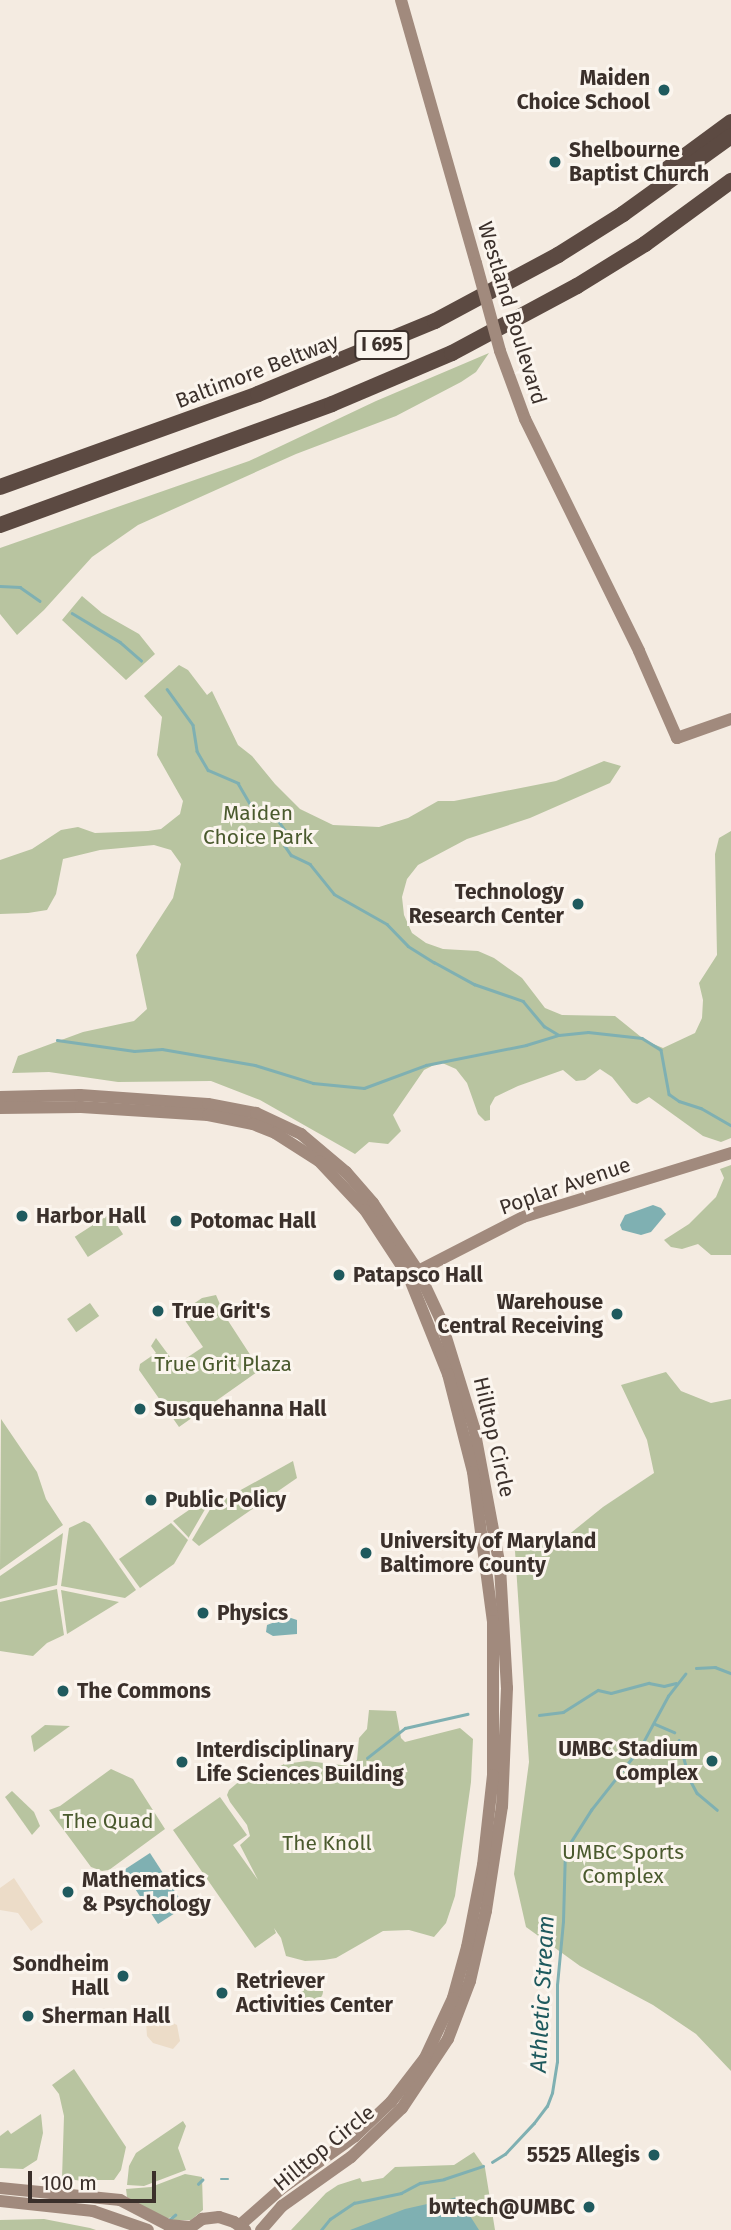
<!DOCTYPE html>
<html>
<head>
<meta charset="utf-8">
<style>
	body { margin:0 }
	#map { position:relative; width:731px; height:2230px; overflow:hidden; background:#f4ebe1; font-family:"Fira Sans",sans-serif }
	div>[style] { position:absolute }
	.green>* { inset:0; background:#b8c4a0; transform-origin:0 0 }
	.round { border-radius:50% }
	.plaza>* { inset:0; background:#ecdcc8 }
	.water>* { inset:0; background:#7fb0b2; transform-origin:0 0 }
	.stream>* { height:2.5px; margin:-1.25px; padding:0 1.25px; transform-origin:1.25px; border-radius:1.25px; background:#7fb0b2 }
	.secondary>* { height:12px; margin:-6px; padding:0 6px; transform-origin:6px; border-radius:6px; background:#a18a7d }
	.highway>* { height:16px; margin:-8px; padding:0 8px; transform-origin:8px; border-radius:8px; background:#5c4a42 }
	.secondary-bridge>* { height:12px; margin:-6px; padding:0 6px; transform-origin:6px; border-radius:6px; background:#a18a7d }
	.dots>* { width:19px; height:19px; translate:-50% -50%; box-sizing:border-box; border:4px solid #fbf5ee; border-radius:50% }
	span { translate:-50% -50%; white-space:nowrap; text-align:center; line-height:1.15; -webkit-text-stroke:6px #fbf5ee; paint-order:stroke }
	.shield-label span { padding:2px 5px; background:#fbf5ee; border:2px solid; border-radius:5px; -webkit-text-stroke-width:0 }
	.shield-label { font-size:19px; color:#3b302b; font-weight:700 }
	.poi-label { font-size:21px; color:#3b302b; font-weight:700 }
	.right { translate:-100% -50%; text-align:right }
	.left { translate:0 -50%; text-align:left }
	.street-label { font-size:21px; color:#3b302b }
	.park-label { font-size:21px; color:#4a5a2e }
	.water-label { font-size:23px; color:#1f5a5e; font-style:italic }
	.scale { position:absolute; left:28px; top:2171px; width:128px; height:32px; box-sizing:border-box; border:4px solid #3b302b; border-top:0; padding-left:9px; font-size:21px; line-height:24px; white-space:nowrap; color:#3b302b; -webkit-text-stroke:5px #fbf5ee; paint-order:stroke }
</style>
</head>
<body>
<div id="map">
	<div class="green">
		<i style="clip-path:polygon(489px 353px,476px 372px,461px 382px,396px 416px,296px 454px,138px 525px,92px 557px,44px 610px,17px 635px,0 614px,0 548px,249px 461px,376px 401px)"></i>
		<i style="clip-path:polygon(82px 596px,102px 613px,139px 634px,155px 654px,126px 680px,62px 620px)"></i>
		<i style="clip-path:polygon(179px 665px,188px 670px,207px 695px,212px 691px,238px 745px,252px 756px,275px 784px,300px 809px,333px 825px,379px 827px,408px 818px,438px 801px,454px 801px,556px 781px,604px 761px,621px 766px,610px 783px,530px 818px,467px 839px,418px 865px,407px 879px,402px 897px,404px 915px,412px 933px,426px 943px,443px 949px,478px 951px,494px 958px,522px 978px,545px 1008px,562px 1015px,615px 1016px,646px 1041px,663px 1048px,695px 1033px,702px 1018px,703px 1000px,699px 983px,717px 955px,715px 854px,719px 838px,731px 831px,731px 1138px,721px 1142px,703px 1136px,649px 1097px,637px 1104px,632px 1102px,612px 1077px,600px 1069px,585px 1080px,576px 1081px,563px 1070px,518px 1086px,495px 1097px,490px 1106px,490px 1120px,485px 1121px,478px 1114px,467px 1083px,456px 1069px,440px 1062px,424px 1070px,393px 1115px,401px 1131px,388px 1144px,369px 1142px,355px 1154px,260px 1100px,211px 1081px,118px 1082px,49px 1072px,12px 1073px,18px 1056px,83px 1032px,134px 1021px,147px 1009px,136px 955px,173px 898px,181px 864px,171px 850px,154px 845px,100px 850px,63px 859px,56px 894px,47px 910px,28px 913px,0 914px,0 860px,32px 849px,61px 830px,78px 827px,95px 833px,148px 831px,161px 829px,180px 814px,183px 801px,157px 755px,162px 717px,144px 696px)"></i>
		<i style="clip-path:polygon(731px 1165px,731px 1255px,711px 1255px,698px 1244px,682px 1249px,671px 1247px,664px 1240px,689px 1224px,716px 1197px,724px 1178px,720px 1169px)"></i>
		<i style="left:110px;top:1214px;width:24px;height:42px;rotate:57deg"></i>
		<i style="clip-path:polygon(216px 1295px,225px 1316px,260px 1370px,179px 1427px,139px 1370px,140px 1364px,156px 1353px,151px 1346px,156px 1338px,176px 1365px,203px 1347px,180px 1313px,202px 1298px)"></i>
		<i style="left:90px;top:1303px;width:16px;height:28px;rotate:55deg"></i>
		<i style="clip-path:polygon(666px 1372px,681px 1391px,711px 1403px,731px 1399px,731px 2071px,696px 2034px,653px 2005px,580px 1966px,526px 1927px,514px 1874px,529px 1762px,515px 1551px,544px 1543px,546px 1547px,567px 1536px,603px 1507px,654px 1473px,647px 1440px,621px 1385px)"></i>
		<i style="clip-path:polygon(1px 1419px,37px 1472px,46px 1499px,63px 1525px,0 1570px)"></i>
		<i style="clip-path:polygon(293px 1461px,297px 1478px,199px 1546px,192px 1540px,212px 1506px)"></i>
		<i style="clip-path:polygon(215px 1492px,189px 1537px,189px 1538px,173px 1521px)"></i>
		<i style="clip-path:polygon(84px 1521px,90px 1524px,136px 1590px,125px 1598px,61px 1586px,69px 1528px)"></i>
		<i style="clip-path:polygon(171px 1523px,188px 1540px,174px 1564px,140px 1588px,119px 1559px)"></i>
		<i style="clip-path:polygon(63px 1533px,57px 1585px,0 1599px,0 1576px)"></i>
		<i style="clip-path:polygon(57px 1589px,64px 1635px,47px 1643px,33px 1656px,0 1651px,0 1602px)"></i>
		<i style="clip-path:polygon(61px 1590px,119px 1602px,67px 1634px)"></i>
		<i style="clip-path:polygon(369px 1710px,396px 1711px,401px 1738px,405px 1742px,460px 1728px,473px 1739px,471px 1782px,455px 1896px,446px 1923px,434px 1937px,409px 1930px,383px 1931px,336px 1958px,324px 1960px,305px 1961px,286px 1956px,281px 1938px,274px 1928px,276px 1933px,255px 1948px,173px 1830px,220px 1797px,247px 1835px,233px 1845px,258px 1880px,240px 1845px,250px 1836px,247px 1825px,230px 1802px,227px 1795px,229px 1790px,242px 1779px,260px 1778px,284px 1764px,307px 1761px,349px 1766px,357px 1760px,359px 1738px,367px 1729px)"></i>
		<i style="clip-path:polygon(45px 1725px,70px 1726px,34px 1752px,31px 1736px)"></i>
		<i style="clip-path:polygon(111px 1769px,133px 1779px,165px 1829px,109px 1870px,102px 1871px,91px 1867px,49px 1810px,60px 1806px)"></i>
		<i style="clip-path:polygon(12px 1791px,34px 1812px,40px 1826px,32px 1835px,5px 1797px)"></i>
		<i class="round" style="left:301px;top:1980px;width:22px;height:22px"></i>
		<i style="clip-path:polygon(74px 2069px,126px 2147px,121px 2170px,114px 2180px,95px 2180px,95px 2183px,62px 2178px,64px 2116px,59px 2094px,52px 2085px)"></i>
		<i style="clip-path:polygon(41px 2114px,43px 2133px,37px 2160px,23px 2169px,0 2168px,0 2136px,8px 2130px,11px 2134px)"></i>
		<i style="clip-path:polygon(183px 2121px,186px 2126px,178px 2148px,186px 2170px,144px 2186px,127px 2185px,129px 2166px,136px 2153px)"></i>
		<i style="clip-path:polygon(474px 2152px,485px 2168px,495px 2230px,291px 2230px,326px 2193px,338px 2185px,360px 2178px,362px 2182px,383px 2178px,395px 2167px,454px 2165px)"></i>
		<i style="clip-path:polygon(185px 2174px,202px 2177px,203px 2210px,191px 2220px,170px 2220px,173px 2216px,167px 2219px,127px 2197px,126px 2189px,151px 2187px)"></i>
		<i style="clip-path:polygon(44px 2219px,90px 2228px,96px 2230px,0 2230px,0 2220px)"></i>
	</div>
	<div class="plaza">
		<i style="clip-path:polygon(14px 1878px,43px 1922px,31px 1931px,18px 1913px,0 1910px,0 1888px)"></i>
		<i style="clip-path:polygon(153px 2018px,166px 2026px,171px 2022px,177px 2025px,180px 2041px,173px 2049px,153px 2043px,147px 2036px,146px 2022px)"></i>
	</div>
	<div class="water">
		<i style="clip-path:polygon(653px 1205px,661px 1208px,666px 1214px,651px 1232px,641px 1235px,622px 1230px,620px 1225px,625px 1215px)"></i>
		<i style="clip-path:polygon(288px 1617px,297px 1620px,297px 1634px,273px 1636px,266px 1632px,267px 1625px)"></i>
		<i style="left:150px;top:1853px;width:64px;height:32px;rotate:57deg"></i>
		<i style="clip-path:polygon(458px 2197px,479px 2230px,350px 2230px,405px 2209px)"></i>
	</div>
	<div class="stream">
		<i style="left:0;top:586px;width:20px;rotate:3deg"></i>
		<i style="left:20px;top:587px;width:24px;rotate:35deg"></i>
		<i style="left:72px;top:613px;width:56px;rotate:31.1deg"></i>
		<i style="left:120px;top:642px;width:28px;rotate:41deg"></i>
		<i style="left:167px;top:689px;width:44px;rotate:54.2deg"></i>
		<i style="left:193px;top:725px;width:26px;rotate:81deg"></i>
		<i style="left:197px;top:751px;width:22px;rotate:60deg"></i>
		<i style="left:208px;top:770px;width:33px;rotate:23deg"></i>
		<i style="left:238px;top:783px;width:28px;rotate:60deg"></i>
		<i style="left:252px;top:807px;width:22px;rotate:16deg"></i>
		<i style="left:273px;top:813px;width:21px;rotate:55deg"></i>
		<i style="left:285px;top:830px;width:16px;rotate:90deg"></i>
		<i style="left:285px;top:846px;width:11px;rotate:56deg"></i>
		<i style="left:291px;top:855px;width:21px;rotate:25deg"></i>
		<i style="left:310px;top:864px;width:38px;rotate:51deg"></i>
		<i style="left:334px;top:894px;width:61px;rotate:29.5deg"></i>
		<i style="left:387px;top:924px;width:30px;rotate:46deg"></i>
		<i style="left:408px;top:946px;width:31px;rotate:32deg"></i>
		<i style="left:434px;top:962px;width:46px;rotate:28.8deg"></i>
		<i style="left:474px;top:984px;width:52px;rotate:19.1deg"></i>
		<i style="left:523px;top:1001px;width:33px;rotate:50deg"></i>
		<i style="left:544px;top:1026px;width:17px;rotate:31deg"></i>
		<i style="left:57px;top:1040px;width:78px;rotate:8.1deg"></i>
		<i style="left:134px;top:1051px;width:28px;rotate:-4deg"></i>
		<i style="left:162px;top:1049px;width:94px;rotate:9.8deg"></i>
		<i style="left:255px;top:1065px;width:61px;rotate:17.2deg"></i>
		<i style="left:313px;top:1083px;width:51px;rotate:5.6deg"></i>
		<i style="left:364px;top:1088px;width:66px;rotate:-20.4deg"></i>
		<i style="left:426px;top:1065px;width:102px;rotate:-11.3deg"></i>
		<i style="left:526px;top:1045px;width:34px;rotate:-17deg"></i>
		<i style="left:559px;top:1035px;width:29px;rotate:-6deg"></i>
		<i style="left:588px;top:1032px;width:54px;rotate:6.3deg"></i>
		<i style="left:642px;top:1038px;width:22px;rotate:32deg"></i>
		<i style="left:661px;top:1050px;width:45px;rotate:79.7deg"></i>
		<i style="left:669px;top:1094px;width:12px;rotate:35deg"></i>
		<i style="left:679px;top:1101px;width:23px;rotate:18deg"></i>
		<i style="left:701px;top:1108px;width:34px;rotate:30deg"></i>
		<i style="left:696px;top:1668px;width:19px;rotate:-3deg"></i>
		<i style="left:715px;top:1667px;width:17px;rotate:21deg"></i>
		<i style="left:539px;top:1715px;width:24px;rotate:-7deg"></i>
		<i style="left:563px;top:1712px;width:41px;rotate:-32.2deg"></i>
		<i style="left:598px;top:1690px;width:13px;rotate:13deg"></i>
		<i style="left:611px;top:1693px;width:39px;rotate:-15deg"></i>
		<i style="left:649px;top:1683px;width:15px;rotate:11deg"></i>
		<i style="left:664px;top:1686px;width:12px;rotate:-14deg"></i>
		<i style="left:655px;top:1724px;width:21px;rotate:23deg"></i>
		<i style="left:679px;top:1740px;width:39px;rotate:75deg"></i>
		<i style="left:689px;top:1778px;width:17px;rotate:62deg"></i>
		<i style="left:697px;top:1793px;width:26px;rotate:40deg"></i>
		<i style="left:367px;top:1758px;width:48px;rotate:-38.3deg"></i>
		<i style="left:405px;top:1728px;width:64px;rotate:-12.7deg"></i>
		<i style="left:492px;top:2162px;width:15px;rotate:-32deg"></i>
		<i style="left:505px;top:2154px;width:42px;rotate:-46.9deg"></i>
		<i style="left:534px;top:2123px;width:21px;rotate:-53deg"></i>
		<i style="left:547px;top:2106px;width:14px;rotate:-69deg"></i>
		<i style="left:552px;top:2093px;width:31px;rotate:-81deg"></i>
		<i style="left:557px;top:2062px;width:77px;rotate:-90deg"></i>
		<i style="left:557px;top:1985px;width:64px;rotate:-84.6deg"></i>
		<i style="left:563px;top:1921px;width:70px;rotate:-88.4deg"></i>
		<i style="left:565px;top:1851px;width:49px;rotate:-57.6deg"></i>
		<i style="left:591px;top:1810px;width:79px;rotate:-51.7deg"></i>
		<i style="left:640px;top:1748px;width:59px;rotate:-61.7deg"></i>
		<i style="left:668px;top:1696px;width:28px;rotate:-52deg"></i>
		<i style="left:221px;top:2179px;width:7px"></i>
		<i style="left:198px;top:2184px;width:6px;rotate:-45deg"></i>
		<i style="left:169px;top:2220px;width:8px;rotate:-40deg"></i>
		<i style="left:321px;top:2230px;width:14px;rotate:-51deg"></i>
		<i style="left:330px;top:2219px;width:29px;rotate:-34deg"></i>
		<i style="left:354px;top:2203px;width:48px;rotate:-12deg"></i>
		<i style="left:401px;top:2193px;width:21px;rotate:-28deg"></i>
		<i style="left:420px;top:2183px;width:24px;rotate:-9deg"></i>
		<i style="left:444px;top:2179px;width:41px;rotate:-18.4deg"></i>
	</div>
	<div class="secondary">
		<i style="left:401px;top:0;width:273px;rotate:74.1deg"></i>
		<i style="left:500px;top:351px;width:72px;rotate:69.8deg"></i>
		<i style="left:525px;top:419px;width:258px;rotate:63.8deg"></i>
		<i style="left:639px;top:651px;width:95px;rotate:66.4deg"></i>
		<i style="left:677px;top:738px;width:57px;rotate:-19.4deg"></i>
		<i style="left:0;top:1097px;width:80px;rotate:-1.4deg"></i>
		<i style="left:80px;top:1095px;width:128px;rotate:4deg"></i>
		<i style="left:208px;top:1104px;width:49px;rotate:10.6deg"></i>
		<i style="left:256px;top:1113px;width:50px;rotate:25deg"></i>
		<i style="left:301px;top:1134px;width:59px;rotate:40.2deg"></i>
		<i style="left:346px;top:1172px;width:41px;rotate:48.9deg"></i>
		<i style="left:373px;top:1203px;width:82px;rotate:56.5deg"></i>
		<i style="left:418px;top:1271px;width:52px;rotate:64.9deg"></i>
		<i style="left:440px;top:1318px;width:115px;rotate:72.8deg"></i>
		<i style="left:474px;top:1428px;width:141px;rotate:79.4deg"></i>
		<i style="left:500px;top:1567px;width:121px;rotate:86.7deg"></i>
		<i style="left:507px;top:1688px;width:118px;rotate:92.4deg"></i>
		<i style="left:502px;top:1806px;width:106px;rotate:98.7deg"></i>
		<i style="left:486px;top:1911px;width:72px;rotate:102.9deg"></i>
		<i style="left:470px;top:1981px;width:62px;rotate:110.8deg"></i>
		<i style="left:448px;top:2039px;width:83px;rotate:123.7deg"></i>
		<i style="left:402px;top:2108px;width:71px;rotate:136.1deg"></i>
		<i style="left:351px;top:2157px;width:85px;rotate:144.6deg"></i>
		<i style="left:282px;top:2206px;width:32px;rotate:131deg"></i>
		<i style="left:0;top:1108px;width:81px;rotate:-0.7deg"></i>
		<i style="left:81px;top:1107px;width:127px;rotate:3.6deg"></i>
		<i style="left:208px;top:1115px;width:46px;rotate:11.3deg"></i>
		<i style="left:253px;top:1124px;width:24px;rotate:22deg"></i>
		<i style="left:275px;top:1133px;width:52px;rotate:32.5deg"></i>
		<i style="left:319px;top:1161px;width:67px;rotate:46.8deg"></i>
		<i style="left:365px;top:1210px;width:80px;rotate:56.7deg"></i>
		<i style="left:409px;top:1277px;width:105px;rotate:68.1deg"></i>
		<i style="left:448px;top:1374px;width:101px;rotate:75.7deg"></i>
		<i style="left:473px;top:1472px;width:150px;rotate:82.4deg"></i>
		<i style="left:493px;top:1621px;width:154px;rotate:90deg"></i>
		<i style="left:493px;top:1775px;width:91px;rotate:96.3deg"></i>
		<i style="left:483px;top:1865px;width:84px;rotate:101deg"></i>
		<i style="left:467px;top:1947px;width:53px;rotate:105.4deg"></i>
		<i style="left:453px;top:1998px;width:66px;rotate:115deg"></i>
		<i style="left:425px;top:2058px;width:56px;rotate:127.7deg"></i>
		<i style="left:391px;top:2102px;width:50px;rotate:136.6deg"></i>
		<i style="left:355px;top:2136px;width:90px;rotate:144.5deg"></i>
		<i style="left:282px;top:2188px;width:56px;rotate:138.6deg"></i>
		<i style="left:418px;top:1271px;width:118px;rotate:-27.2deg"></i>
		<i style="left:523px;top:1217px;width:218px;rotate:-17.1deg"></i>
		<i style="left:0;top:2188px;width:121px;rotate:5.7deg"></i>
		<i style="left:120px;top:2200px;width:54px;rotate:27.5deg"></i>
		<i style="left:168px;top:2225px;width:22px;rotate:5deg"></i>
		<i style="left:0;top:2201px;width:94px;rotate:6.1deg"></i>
		<i style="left:93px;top:2211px;width:58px;rotate:19.1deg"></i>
		<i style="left:187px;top:2230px;width:19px;rotate:-36deg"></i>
		<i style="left:202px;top:2219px;width:17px;rotate:-7deg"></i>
		<i style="left:219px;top:2217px;width:16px;rotate:18deg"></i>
		<i style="left:234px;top:2222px;width:14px;rotate:36deg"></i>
	</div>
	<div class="highway">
		<i style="left:666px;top:170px;width:81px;rotate:-36.4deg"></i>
		<i style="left:0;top:487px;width:274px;rotate:-19.8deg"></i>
		<i style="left:258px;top:394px;width:191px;rotate:-22.4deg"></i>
		<i style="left:435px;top:321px;width:140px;rotate:-28.2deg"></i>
		<i style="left:558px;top:255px;width:77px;rotate:-32.2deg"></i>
		<i style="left:623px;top:214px;width:133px;rotate:-35.8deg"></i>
		<i style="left:0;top:525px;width:353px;rotate:-20deg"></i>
		<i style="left:332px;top:404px;width:130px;rotate:-23deg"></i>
		<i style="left:452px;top:353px;width:142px;rotate:-28.2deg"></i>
		<i style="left:577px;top:286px;width:80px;rotate:-31.7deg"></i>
		<i style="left:645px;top:244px;width:107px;rotate:-36.2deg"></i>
	</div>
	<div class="secondary-bridge">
		<i style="left:476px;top:263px;width:91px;rotate:74.7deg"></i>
	</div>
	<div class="dots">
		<i style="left:664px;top:90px;background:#1f5a5e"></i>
		<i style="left:555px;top:162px;background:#1f5a5e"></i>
		<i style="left:578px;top:904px;background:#1f5a5e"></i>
		<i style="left:22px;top:1216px;background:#1f5a5e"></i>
		<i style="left:176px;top:1221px;background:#1f5a5e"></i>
		<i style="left:339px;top:1275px;background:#1f5a5e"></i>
		<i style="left:158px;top:1311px;background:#1f5a5e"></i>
		<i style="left:617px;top:1314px;background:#1f5a5e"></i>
		<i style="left:140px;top:1409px;background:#1f5a5e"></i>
		<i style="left:151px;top:1500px;background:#1f5a5e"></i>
		<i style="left:366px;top:1553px;background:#1f5a5e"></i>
		<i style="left:203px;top:1613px;background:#1f5a5e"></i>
		<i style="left:63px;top:1691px;background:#1f5a5e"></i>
		<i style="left:712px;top:1761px;background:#1f5a5e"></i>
		<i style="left:182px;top:1762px;background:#1f5a5e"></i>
		<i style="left:68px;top:1892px;background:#1f5a5e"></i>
		<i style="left:123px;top:1976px;background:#1f5a5e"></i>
		<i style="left:222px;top:1993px;background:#1f5a5e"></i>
		<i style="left:28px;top:2016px;background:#1f5a5e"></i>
		<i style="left:654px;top:2155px;background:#1f5a5e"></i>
		<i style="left:589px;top:2207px;background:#1f5a5e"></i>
	</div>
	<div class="shield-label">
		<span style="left:382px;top:345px">I 695</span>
	</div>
	<div class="poi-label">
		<span class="right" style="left:650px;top:90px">Maiden<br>Choice School</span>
		<span class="left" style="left:569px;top:162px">Shelbourne<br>Baptist Church</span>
		<span class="right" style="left:564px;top:904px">Technology<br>Research Center</span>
		<span class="left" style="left:36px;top:1216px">Harbor Hall</span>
		<span class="left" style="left:190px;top:1221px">Potomac Hall</span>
		<span class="left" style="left:353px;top:1275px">Patapsco Hall</span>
		<span class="right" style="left:603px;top:1314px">Warehouse<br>Central Receiving</span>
		<span class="left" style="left:172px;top:1311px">True Grit's</span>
		<span class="left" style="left:154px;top:1409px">Susquehanna Hall</span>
		<span class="left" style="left:165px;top:1500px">Public Policy</span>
		<span class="left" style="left:380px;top:1553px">University of Maryland<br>Baltimore County</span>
		<span class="left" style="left:217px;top:1613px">Physics</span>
		<span class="left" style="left:77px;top:1691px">The Commons</span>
		<span class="right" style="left:698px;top:1761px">UMBC Stadium<br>Complex</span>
		<span class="left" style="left:196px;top:1762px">Interdisciplinary<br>Life Sciences Building</span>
		<span class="left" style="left:82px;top:1892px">Mathematics<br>&amp; Psychology</span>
		<span class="right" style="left:109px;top:1976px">Sondheim<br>Hall</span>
		<span class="left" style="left:236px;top:1993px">Retriever<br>Activities Center</span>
		<span class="left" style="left:42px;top:2016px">Sherman Hall</span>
		<span class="right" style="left:640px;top:2155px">5525 Allegis</span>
		<span class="right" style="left:575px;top:2207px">bwtech@UMBC</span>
	</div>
	<div class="street-label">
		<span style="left:512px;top:313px;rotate:73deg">Westland Boulevard</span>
		<span style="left:257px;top:371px;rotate:-21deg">Baltimore Beltway</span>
		<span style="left:565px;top:1186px;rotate:-19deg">Poplar Avenue</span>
		<span style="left:494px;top:1437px;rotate:77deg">Hilltop Circle</span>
		<span style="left:324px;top:2148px;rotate:-39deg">Hilltop Circle</span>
	</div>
	<div class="park-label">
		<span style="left:258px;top:825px">Maiden<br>Choice Park</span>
		<span style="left:223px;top:1364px">True Grit Plaza</span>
		<span style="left:108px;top:1821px">The Quad</span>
		<span style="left:327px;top:1843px">The Knoll</span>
		<span style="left:623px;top:1864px">UMBC Sports<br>Complex</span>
	</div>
	<div class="water-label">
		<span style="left:542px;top:1994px;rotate:-87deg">Athletic Stream</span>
	</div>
	<div class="scale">100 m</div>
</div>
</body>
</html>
